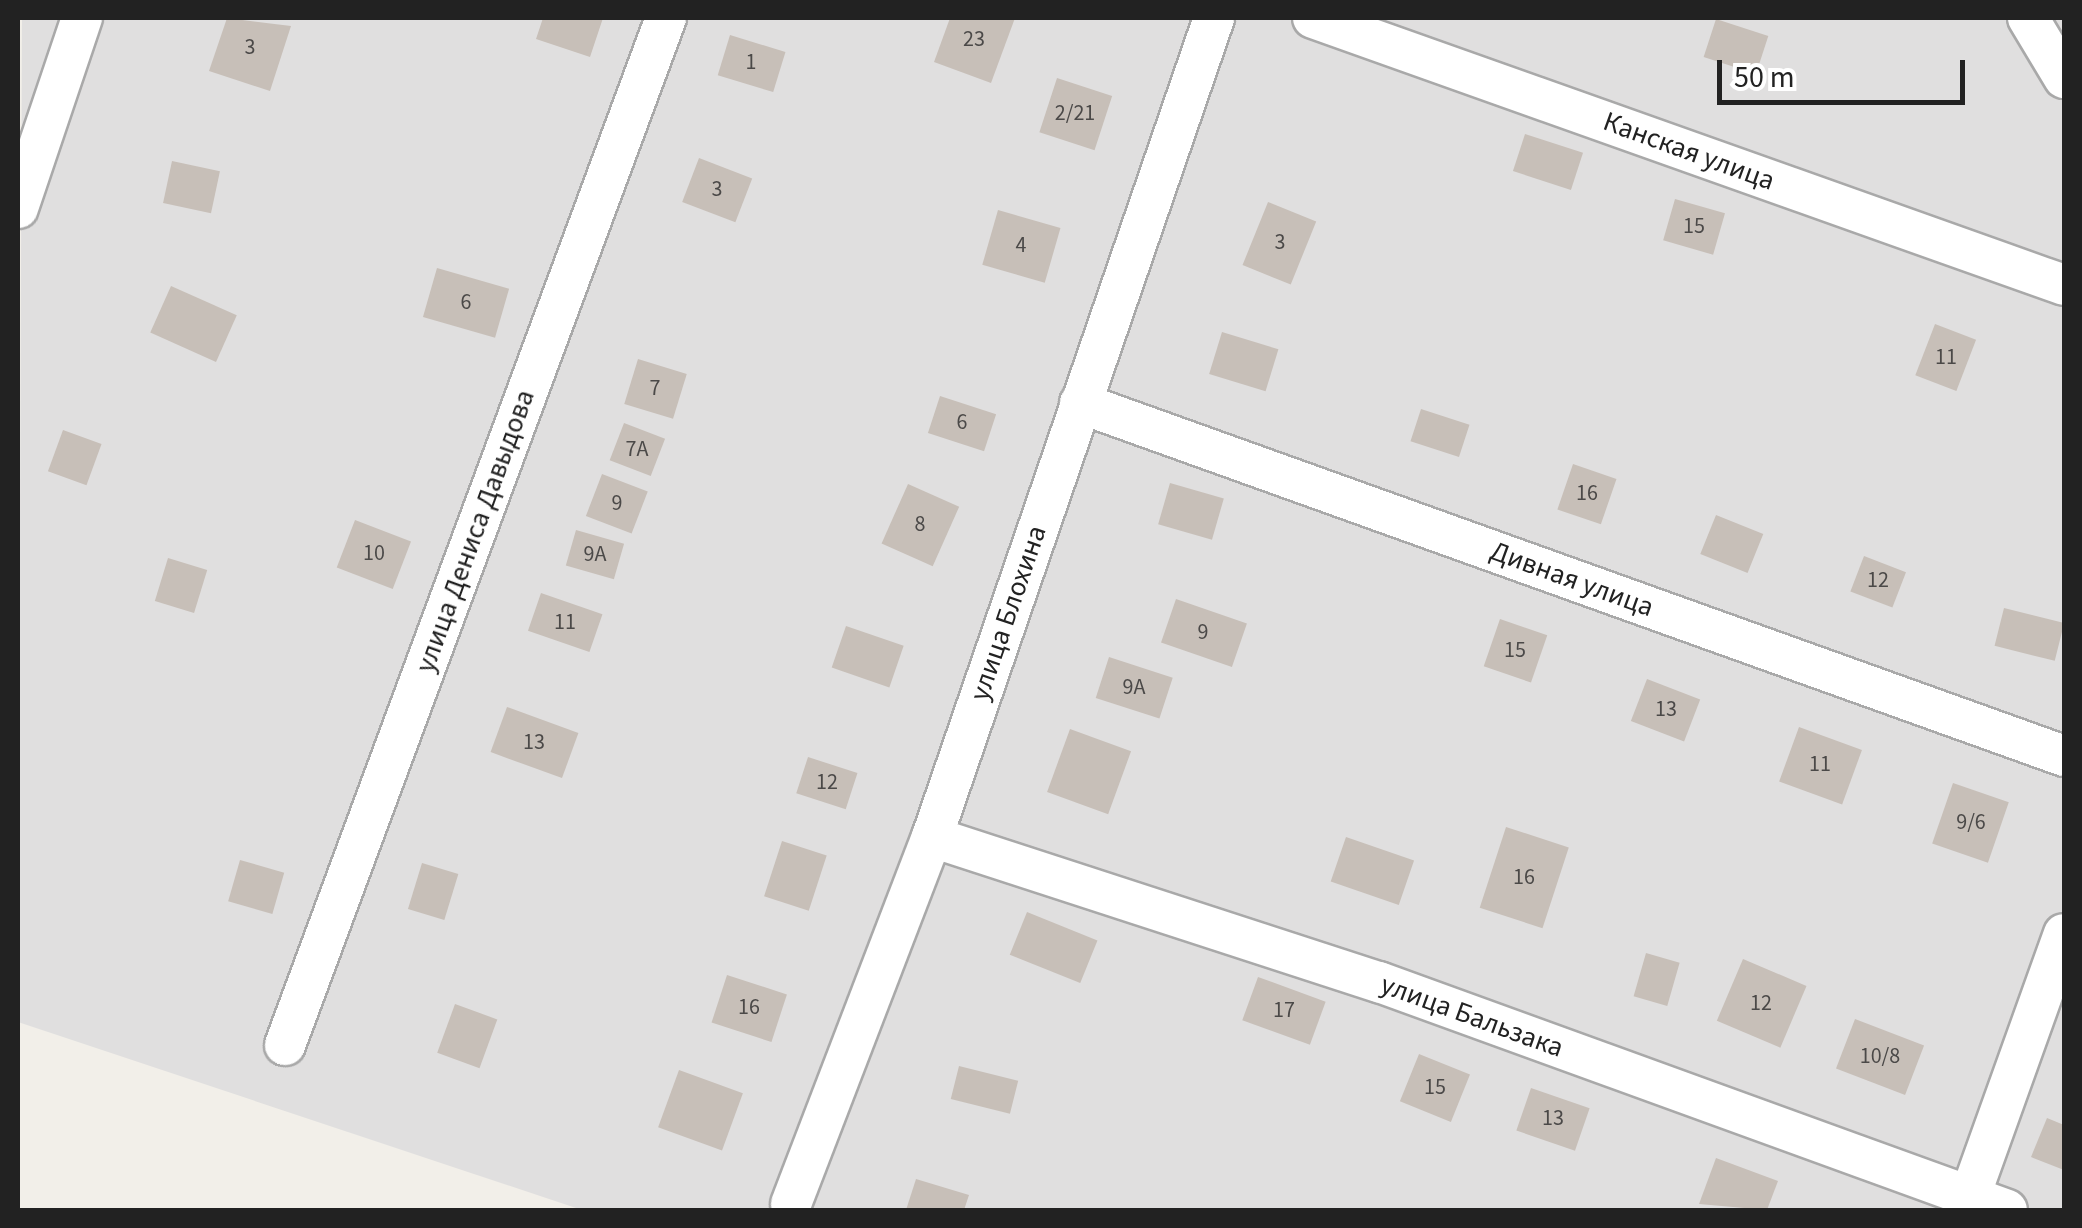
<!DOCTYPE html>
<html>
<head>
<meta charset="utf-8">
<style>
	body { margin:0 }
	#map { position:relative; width:2082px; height:1228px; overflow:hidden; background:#f2efe9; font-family:"Source Sans 3",sans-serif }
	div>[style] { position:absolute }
	.residential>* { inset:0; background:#e0dfdf }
	.building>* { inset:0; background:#c7bfb8; transform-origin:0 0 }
	.roads { filter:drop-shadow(2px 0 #a9a9a9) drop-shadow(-2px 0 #a9a9a9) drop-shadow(0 2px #a9a9a9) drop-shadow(0 -2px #a9a9a9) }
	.minor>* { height:40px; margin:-20px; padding:0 20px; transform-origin:20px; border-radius:20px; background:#fff }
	span { translate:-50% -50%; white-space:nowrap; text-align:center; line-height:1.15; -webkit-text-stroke:8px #fff; paint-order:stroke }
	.number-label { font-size:22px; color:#4b4948 }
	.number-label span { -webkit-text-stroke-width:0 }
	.street-label { font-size:28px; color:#222 }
	.frame { position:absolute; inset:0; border:20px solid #222; pointer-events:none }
	.scale { position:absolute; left:1717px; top:60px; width:248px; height:45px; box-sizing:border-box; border:5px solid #222; border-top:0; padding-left:12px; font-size:30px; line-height:35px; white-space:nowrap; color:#222; -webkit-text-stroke:8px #fff; paint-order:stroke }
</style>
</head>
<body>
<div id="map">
	<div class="residential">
		<i style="clip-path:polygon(22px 18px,2064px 18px,2064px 1210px,582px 1210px,18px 1022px)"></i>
	</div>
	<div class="building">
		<i style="clip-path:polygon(227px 18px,291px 26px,270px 91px,209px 71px)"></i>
		<i style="clip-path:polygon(543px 18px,603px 18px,590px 57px,536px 39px)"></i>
		<i style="clip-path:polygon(950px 18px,1015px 18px,991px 83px,934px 62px)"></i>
		<i style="left:1716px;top:19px;width:55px;height:40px;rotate:18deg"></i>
		<i style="left:730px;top:35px;width:58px;height:42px;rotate:17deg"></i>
		<i style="left:1057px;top:78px;width:58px;height:57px;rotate:18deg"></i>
		<i style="left:1525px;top:134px;width:61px;height:39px;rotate:18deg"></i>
		<i style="left:699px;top:158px;width:57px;height:47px;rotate:21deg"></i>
		<i style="left:172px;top:161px;width:49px;height:43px;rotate:12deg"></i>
		<i style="left:1675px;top:199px;width:52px;height:43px;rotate:16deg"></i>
		<i style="left:1268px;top:202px;width:52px;height:68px;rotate:22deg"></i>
		<i style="left:998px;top:210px;width:65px;height:57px;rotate:16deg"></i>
		<i style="left:437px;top:268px;width:75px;height:51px;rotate:16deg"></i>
		<i style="left:171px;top:286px;width:72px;height:51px;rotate:24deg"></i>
		<i style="left:1935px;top:324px;width:44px;height:55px;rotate:21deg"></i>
		<i style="left:1222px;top:332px;width:59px;height:44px;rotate:17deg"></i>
		<i style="left:638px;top:359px;width:51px;height:47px;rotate:17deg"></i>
		<i style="left:940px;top:396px;width:59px;height:39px;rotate:18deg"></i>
		<i style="left:1421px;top:409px;width:51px;height:34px;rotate:18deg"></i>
		<i style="left:624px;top:423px;width:44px;height:40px;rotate:21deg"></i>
		<i style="left:63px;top:430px;width:41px;height:44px;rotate:20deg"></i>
		<i style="left:1573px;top:464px;width:46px;height:48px;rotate:19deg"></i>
		<i style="left:602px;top:474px;width:49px;height:45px;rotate:21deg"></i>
		<i style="left:1170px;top:483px;width:56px;height:43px;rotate:16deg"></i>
		<i style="left:908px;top:484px;width:56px;height:65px;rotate:24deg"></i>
		<i style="left:1716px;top:515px;width:51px;height:42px;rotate:22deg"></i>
		<i style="left:355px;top:520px;width:60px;height:51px;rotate:21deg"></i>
		<i style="left:576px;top:530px;width:50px;height:37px;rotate:16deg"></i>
		<i style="left:1864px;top:556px;width:45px;height:38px;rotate:21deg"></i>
		<i style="left:168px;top:558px;width:41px;height:45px;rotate:17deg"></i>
		<i style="left:541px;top:593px;width:65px;height:40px;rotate:19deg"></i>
		<i style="left:1176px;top:599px;width:75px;height:46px;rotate:19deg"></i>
		<i style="left:2004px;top:608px;width:62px;height:39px;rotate:14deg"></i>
		<i style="left:1500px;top:619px;width:50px;height:50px;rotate:19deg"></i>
		<i style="left:846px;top:626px;width:61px;height:44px;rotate:19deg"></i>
		<i style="left:1109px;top:657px;width:67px;height:43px;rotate:18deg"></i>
		<i style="left:1647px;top:679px;width:57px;height:45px;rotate:21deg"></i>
		<i style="left:507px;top:707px;width:76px;height:48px;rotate:20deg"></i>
		<i style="left:1799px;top:727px;width:67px;height:58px;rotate:20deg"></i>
		<i style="left:1070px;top:729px;width:65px;height:67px;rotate:20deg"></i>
		<i style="left:808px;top:757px;width:52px;height:38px;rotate:18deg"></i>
		<i style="left:1953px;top:783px;width:59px;height:64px;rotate:19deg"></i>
		<i style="left:1506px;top:827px;width:66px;height:85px;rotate:18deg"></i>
		<i style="left:1346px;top:837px;width:72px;height:47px;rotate:19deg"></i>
		<i style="left:782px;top:841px;width:47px;height:58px;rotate:18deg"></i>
		<i style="left:240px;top:860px;width:46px;height:43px;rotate:16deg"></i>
		<i style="left:422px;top:863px;width:38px;height:48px;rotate:17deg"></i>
		<i style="left:1027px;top:912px;width:76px;height:46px;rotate:22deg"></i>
		<i style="left:1646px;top:953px;width:35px;height:45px;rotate:16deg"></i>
		<i style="left:1743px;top:959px;width:69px;height:67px;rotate:23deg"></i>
		<i style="left:727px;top:975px;width:63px;height:50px;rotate:18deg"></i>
		<i style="left:1258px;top:977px;width:72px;height:46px;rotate:20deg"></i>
		<i style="left:455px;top:1004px;width:45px;height:52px;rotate:20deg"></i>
		<i style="left:1855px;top:1019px;width:74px;height:53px;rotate:21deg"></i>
		<i style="left:1419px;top:1054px;width:55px;height:51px;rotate:22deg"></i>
		<i style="left:959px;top:1066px;width:61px;height:34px;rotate:14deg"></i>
		<i style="left:679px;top:1070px;width:68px;height:61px;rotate:20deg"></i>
		<i style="left:1531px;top:1088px;width:62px;height:45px;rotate:19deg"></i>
		<i style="clip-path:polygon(2047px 1118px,2064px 1125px,2064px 1170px,2031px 1157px)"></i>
		<i style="clip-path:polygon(1716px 1158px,1778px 1181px,1767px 1210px,1699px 1204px)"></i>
		<i style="clip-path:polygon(916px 1179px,969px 1195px,964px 1210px,906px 1210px)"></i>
	</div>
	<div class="roads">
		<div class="minor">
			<i style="left:1313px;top:18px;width:797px;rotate:19.57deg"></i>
			<i style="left:2028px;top:18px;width:70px;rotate:59deg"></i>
			<i style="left:18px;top:208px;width:200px;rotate:-71.4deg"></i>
			<i style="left:1080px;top:403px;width:1045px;rotate:19.73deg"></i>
			<i style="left:932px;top:837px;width:470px;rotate:18deg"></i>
			<i style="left:1379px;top:982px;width:668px;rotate:19.95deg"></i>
			<i style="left:285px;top:1045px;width:1095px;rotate:-69.65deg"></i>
			<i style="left:791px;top:1204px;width:393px;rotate:-69deg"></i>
			<i style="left:932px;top:837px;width:866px;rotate:-71deg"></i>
			<i style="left:1965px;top:1210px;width:293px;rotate:-70.3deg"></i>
		</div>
	</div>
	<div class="number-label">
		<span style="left:974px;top:40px">23</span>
		<span style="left:250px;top:48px">3</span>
		<span style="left:751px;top:63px">1</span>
		<span style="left:1075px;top:114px">2/21</span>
		<span style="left:717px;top:190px">3</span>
		<span style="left:1694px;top:227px">15</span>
		<span style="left:1280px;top:243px">3</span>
		<span style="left:1021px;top:246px">4</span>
		<span style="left:466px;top:303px">6</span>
		<span style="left:1946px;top:358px">11</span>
		<span style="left:655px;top:389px">7</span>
		<span style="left:962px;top:423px">6</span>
		<span style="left:637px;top:450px">7А</span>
		<span style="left:1587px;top:494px">16</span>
		<span style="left:617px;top:504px">9</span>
		<span style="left:920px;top:525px">8</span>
		<span style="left:374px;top:554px">10</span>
		<span style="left:595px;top:555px">9А</span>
		<span style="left:1878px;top:581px">12</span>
		<span style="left:565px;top:623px">11</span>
		<span style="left:1203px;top:633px">9</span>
		<span style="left:1515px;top:651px">15</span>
		<span style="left:1134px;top:688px">9А</span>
		<span style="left:1666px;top:710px">13</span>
		<span style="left:534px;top:743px">13</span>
		<span style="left:1820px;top:765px">11</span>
		<span style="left:827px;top:783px">12</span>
		<span style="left:1971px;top:823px">9/6</span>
		<span style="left:1524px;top:878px">16</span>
		<span style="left:1761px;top:1004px">12</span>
		<span style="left:749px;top:1008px">16</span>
		<span style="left:1284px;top:1011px">17</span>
		<span style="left:1880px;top:1057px">10/8</span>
		<span style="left:1435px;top:1088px">15</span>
		<span style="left:1553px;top:1119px">13</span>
	</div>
	<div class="street-label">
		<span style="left:1689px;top:151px;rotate:20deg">Канская улица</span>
		<span style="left:475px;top:531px;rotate:-70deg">улица Дениса Давыдова</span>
		<span style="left:1572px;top:579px;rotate:20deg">Дивная улица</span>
		<span style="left:1008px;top:613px;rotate:-71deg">улица Блохина</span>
		<span style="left:1472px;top:1016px;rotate:20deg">улица Бальзака</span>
	</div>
	<div class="frame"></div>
	<div class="scale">50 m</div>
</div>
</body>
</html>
